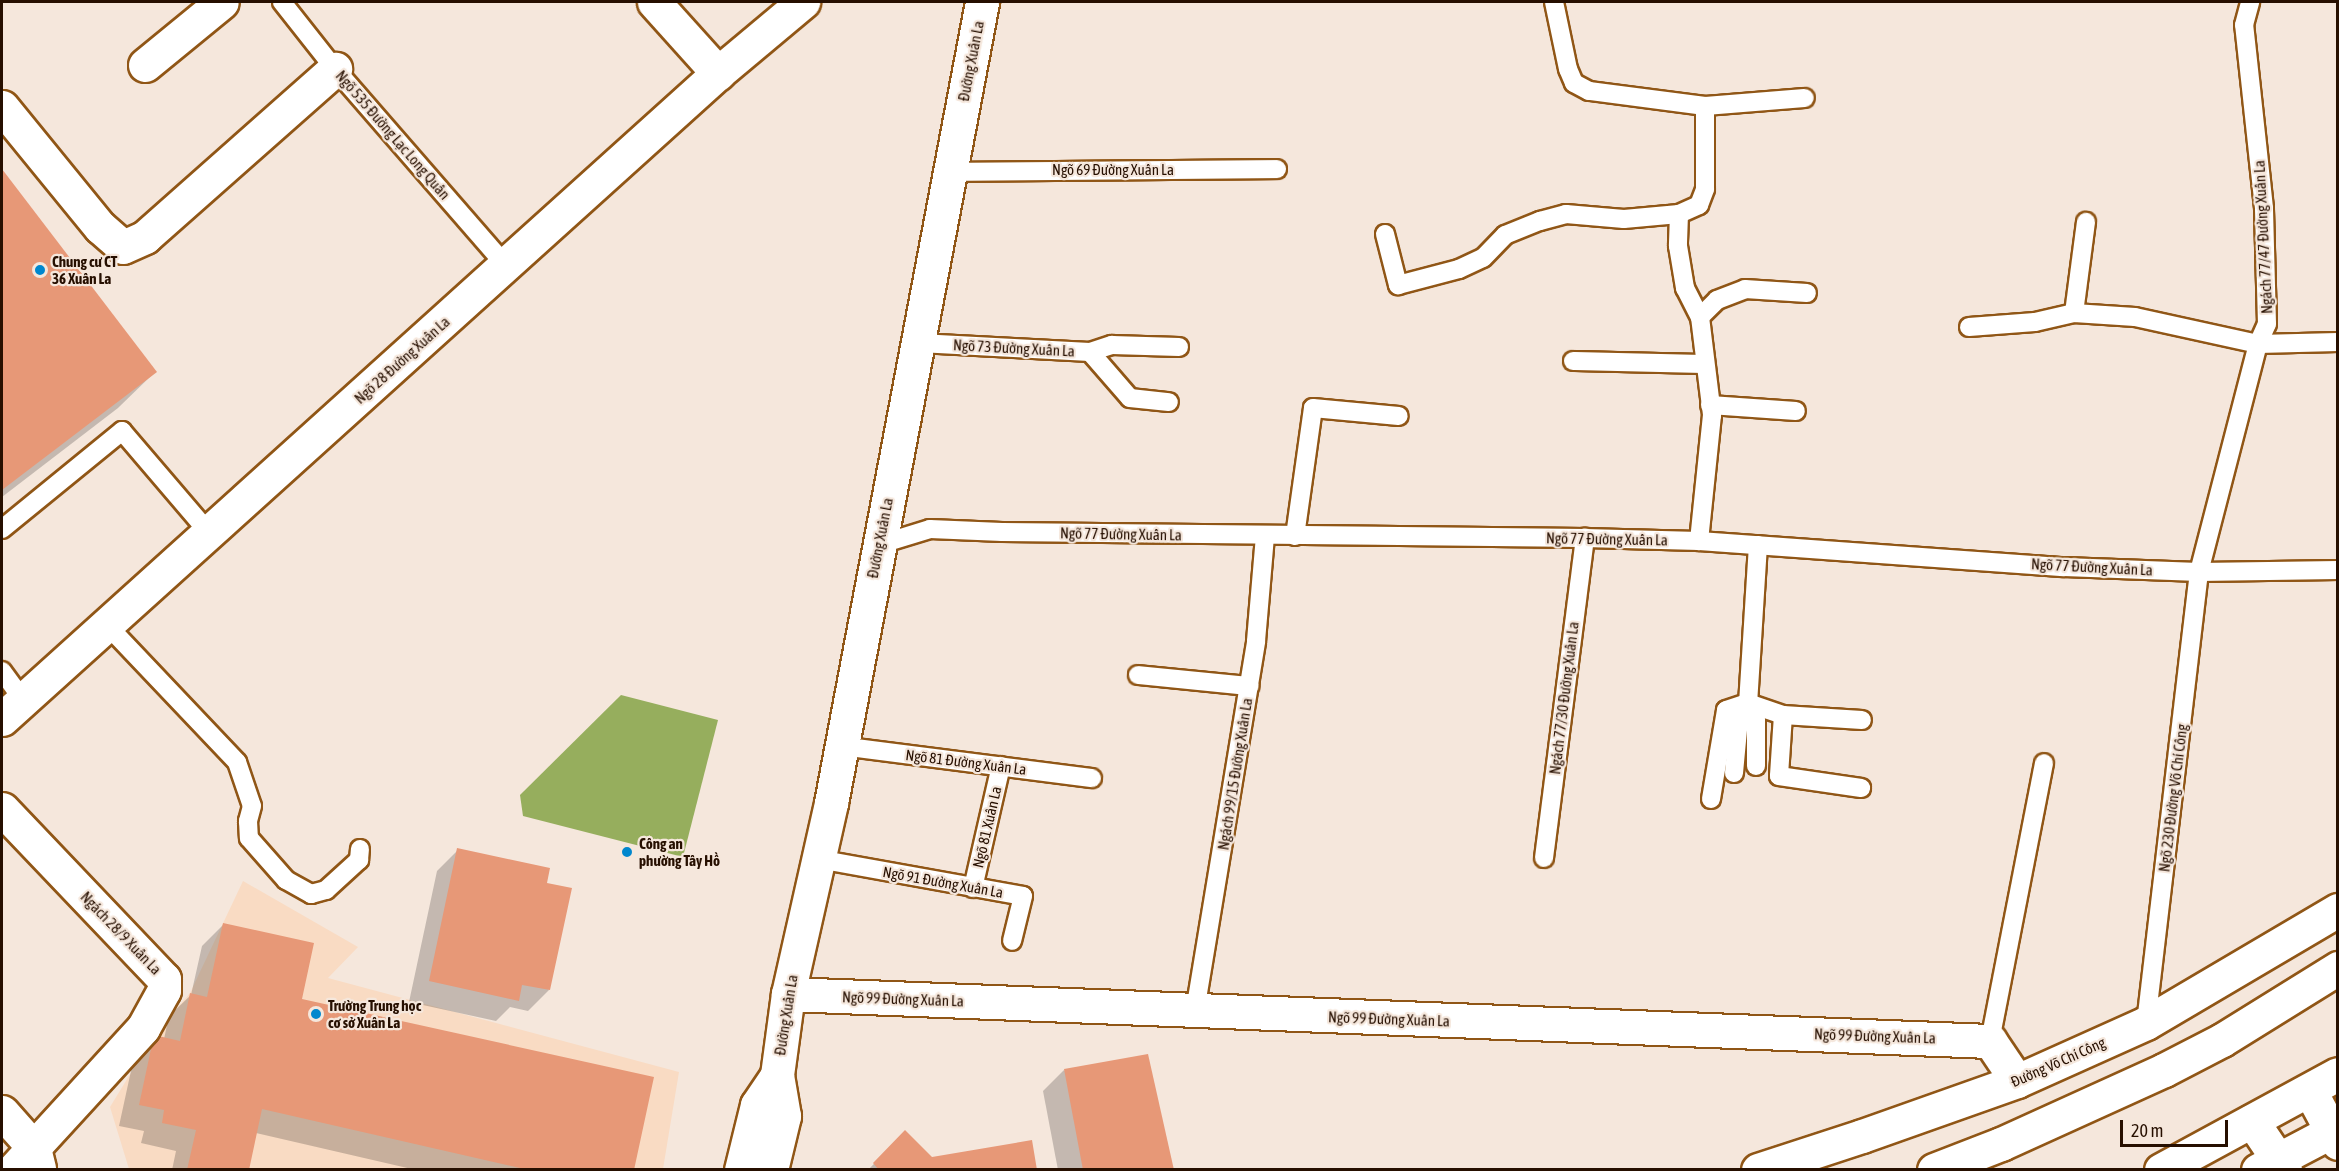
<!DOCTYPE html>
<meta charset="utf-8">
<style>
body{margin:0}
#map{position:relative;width:2339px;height:1171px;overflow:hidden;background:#f5e7dc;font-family:"Asap Condensed",sans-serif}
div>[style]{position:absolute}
.built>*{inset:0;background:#f9dbc3}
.water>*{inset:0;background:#96ae5d}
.shadow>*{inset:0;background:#0003}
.building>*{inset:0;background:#e79877}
.roads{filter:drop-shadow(2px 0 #905616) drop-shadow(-2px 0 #905616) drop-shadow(0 2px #905616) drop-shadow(0 -2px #905616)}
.service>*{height:18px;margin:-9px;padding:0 9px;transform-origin:9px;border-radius:9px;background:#fff}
.minor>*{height:33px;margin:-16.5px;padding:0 16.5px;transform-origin:16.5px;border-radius:16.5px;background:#fff}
.tertiary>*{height:33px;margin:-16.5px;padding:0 16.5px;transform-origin:16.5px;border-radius:16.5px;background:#fff}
.secondary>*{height:33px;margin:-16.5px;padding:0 16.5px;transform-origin:16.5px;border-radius:16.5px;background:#fff}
.primary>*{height:33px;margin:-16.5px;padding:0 16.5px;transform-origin:16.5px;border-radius:16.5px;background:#fff}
.trunk>*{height:33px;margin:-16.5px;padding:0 16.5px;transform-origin:16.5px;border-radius:16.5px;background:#fff}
.dots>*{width:16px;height:16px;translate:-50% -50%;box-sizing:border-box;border:3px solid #f5e7dc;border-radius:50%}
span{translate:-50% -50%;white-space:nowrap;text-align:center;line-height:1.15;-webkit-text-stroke:4.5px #f5e7dc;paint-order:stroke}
.street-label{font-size:15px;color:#260f00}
.poi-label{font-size:15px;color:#260f00;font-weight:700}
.left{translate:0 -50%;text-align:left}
.frame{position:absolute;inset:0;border:3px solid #260f00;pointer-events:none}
.scale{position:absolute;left:2120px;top:1120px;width:108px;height:27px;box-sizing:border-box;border:3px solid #260f00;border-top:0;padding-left:8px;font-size:18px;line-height:21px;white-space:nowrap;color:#260f00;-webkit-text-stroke:4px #f5e7dc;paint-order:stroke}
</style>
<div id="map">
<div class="built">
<div style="clip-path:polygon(243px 881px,358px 947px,328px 978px,679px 1072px,663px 1169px,129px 1169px,110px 1107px,154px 1035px,190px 993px)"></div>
</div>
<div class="water">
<div style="clip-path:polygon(621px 695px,718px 720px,683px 857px,523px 816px,520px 795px)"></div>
</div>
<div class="shadow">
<div style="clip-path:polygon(2px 171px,155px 372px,118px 408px,2px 497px)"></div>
<div style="clip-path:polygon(458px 850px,549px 990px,528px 1011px,510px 1007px,496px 1021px,409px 1002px,437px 871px)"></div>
<div style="clip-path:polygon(223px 925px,300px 1000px,633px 1170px,416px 1170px,256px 1133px,248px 1170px,172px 1170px,176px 1151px,141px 1143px,144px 1131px,119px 1126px,134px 1057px,155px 1036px,164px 1039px,169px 1016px,191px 995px,202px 946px)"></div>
<div style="clip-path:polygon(1064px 1070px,1172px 1170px,1058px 1170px,1043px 1091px)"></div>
<div style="clip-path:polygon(905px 1132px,932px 1158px,1035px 1170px,868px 1170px)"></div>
</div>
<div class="building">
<div style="clip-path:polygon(2px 169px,157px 372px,2px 490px)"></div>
<div style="clip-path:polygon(457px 848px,550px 868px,547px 883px,572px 888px,550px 990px,522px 985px,519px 1001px,429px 981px)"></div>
<div style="clip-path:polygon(223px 923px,314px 943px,302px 999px,654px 1077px,634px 1170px,529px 1170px,262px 1109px,249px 1170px,187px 1170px,196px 1130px,162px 1123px,164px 1110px,139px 1105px,154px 1035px,180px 1041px,190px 993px,207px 997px)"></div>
<div style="clip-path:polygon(1148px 1054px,1174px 1170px,1083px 1170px,1064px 1069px)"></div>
<div style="clip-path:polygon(905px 1130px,932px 1157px,1032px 1140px,1037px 1170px,879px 1170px,873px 1163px)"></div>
</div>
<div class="roads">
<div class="service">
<div style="left:282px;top:2px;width:85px;rotate:51.7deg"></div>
<div style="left:335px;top:69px;width:261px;rotate:49deg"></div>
<div style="left:1705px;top:106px;width:100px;rotate:-4.6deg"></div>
<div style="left:949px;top:172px;width:328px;rotate:-0.5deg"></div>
<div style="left:1679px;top:214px;width:32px;rotate:92deg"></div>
<div style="left:1678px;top:246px;width:43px;rotate:80.5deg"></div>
<div style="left:1685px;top:288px;width:33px;rotate:63deg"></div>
<div style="left:1700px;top:317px;width:99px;rotate:83deg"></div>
<div style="left:1712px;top:415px;width:127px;rotate:95.9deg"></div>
<div style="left:1385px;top:234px;width:53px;rotate:75.7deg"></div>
<div style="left:1398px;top:285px;width:63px;rotate:-14.7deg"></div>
<div style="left:1459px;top:269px;width:26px;rotate:-25deg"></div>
<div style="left:1483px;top:258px;width:32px;rotate:-46deg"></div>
<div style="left:1505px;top:235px;width:38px;rotate:-22deg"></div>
<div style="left:1540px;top:221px;width:27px;rotate:-15deg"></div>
<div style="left:1566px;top:214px;width:58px;rotate:4.9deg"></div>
<div style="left:1624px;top:219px;width:55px;rotate:-5.2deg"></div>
<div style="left:1679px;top:214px;width:22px;rotate:-24deg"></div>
<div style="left:1699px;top:205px;width:17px;rotate:-69deg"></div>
<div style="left:1705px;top:189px;width:83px;rotate:-90deg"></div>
<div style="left:1705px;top:106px;width:117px;rotate:-172.6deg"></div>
<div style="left:1589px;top:91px;width:17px;rotate:-152deg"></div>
<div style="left:1574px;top:83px;width:15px;rotate:-113deg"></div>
<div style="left:1568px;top:69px;width:68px;rotate:-101.8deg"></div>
<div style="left:2074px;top:313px;width:61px;rotate:3.8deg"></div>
<div style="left:2135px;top:317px;width:126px;rotate:12.4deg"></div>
<div style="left:2258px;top:344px;width:80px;rotate:-1.4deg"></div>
<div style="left:1700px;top:317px;width:24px;rotate:-45deg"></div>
<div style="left:1717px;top:300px;width:30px;rotate:-21deg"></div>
<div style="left:1745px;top:289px;width:62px;rotate:3.7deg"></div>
<div style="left:1969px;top:327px;width:66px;rotate:-4.3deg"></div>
<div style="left:2035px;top:322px;width:40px;rotate:-13deg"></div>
<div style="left:2074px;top:313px;width:92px;rotate:-82.5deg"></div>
<div style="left:919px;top:343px;width:171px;rotate:3deg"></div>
<div style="left:1090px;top:352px;width:23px;rotate:-18deg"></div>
<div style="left:1112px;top:345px;width:67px;rotate:1.7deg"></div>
<div style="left:1090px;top:352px;width:61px;rotate:49deg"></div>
<div style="left:1130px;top:398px;width:39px;rotate:6deg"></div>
<div style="left:1573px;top:361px;width:132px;rotate:1.3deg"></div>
<div style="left:1710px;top:405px;width:86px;rotate:4deg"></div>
<div style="left:2px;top:529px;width:155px;rotate:-39.2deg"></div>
<div style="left:122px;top:431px;width:134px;rotate:49.5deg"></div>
<div style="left:1295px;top:536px;width:129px;rotate:-82deg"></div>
<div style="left:1313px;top:408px;width:86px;rotate:5.3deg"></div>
<div style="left:878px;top:545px;width:54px;rotate:-17.1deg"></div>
<div style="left:930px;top:529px;width:72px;rotate:2.4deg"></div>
<div style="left:1002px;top:532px;width:583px;rotate:0.59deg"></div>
<div style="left:1585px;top:538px;width:114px;rotate:1.5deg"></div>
<div style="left:1699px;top:541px;width:366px;rotate:4.1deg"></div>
<div style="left:2064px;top:567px;width:135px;rotate:2.1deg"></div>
<div style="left:2199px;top:572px;width:139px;rotate:-0.8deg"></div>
<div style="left:1758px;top:545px;width:158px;rotate:93.6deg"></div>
<div style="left:1748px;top:703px;width:37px;rotate:19deg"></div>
<div style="left:1783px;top:715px;width:61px;rotate:93.8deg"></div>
<div style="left:1779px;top:776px;width:83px;rotate:8.3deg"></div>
<div style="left:107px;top:625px;width:189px;rotate:46.5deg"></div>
<div style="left:237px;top:762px;width:46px;rotate:71.2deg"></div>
<div style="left:252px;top:806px;width:16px;rotate:105deg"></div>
<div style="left:248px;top:821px;width:17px;rotate:87deg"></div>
<div style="left:249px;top:838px;width:56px;rotate:48.6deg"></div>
<div style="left:286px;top:880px;width:29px;rotate:29deg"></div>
<div style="left:311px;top:894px;width:16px;rotate:-15deg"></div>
<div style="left:326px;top:890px;width:45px;rotate:-42.3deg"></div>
<div style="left:359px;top:860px;width:11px;rotate:-85deg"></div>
<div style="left:2px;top:671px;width:36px;rotate:54deg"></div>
<div style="left:1138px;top:675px;width:112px;rotate:5.7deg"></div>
<div style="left:1748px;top:703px;width:19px;rotate:65deg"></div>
<div style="left:1756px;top:720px;width:46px;rotate:90deg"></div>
<div style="left:1783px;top:715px;width:79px;rotate:3.6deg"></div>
<div style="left:841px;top:746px;width:253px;rotate:7.3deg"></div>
<div style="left:1734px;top:773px;width:54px;rotate:-84.7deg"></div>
<div style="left:1739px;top:719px;width:18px;rotate:-61deg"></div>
<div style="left:1711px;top:799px;width:90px;rotate:-80.4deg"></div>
<div style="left:1726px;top:710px;width:23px;rotate:-18deg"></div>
<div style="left:1544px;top:858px;width:323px;rotate:-82.7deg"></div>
<div style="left:818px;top:859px;width:208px;rotate:10.2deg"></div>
<div style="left:1023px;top:896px;width:46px;rotate:103.7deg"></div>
<div style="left:973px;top:888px;width:125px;rotate:-77.1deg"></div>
<div style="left:1195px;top:1011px;width:375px;rotate:-80.6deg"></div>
<div style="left:1256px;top:641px;width:105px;rotate:-85.1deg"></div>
<div style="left:2146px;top:1023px;width:454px;rotate:-83.3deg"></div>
<div style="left:2199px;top:572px;width:236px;rotate:-75.5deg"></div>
<div style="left:2258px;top:344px;width:22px;rotate:-66deg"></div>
<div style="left:2267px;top:324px;width:116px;rotate:-91.5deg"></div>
<div style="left:2264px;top:208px;width:184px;rotate:-96.2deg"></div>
<div style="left:2244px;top:25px;width:24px;rotate:-75deg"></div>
<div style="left:1990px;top:1041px;width:283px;rotate:-79deg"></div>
</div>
<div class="minor">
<div style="left:654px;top:2px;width:96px;rotate:48deg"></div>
<div style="left:145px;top:65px;width:99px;rotate:-39.3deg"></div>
<div style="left:2px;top:107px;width:155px;rotate:50.8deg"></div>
<div style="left:100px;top:227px;width:30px;rotate:41deg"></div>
<div style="left:123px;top:247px;width:24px;rotate:-24deg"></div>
<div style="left:145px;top:237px;width:254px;rotate:-41.5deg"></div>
<div style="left:2px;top:719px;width:964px;rotate:-42.06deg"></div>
<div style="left:718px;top:73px;width:111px;rotate:-39.9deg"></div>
<div style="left:2px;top:809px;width:235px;rotate:46.4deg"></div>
<div style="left:164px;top:979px;width:11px;rotate:90deg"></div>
<div style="left:164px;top:990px;width:43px;rotate:118.9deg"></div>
<div style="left:143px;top:1028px;width:193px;rotate:132.5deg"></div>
<div style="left:788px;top:994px;width:1203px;rotate:2.24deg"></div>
<div style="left:1990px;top:1041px;width:48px;rotate:56deg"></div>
<div style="left:2px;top:1112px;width:48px;rotate:48.4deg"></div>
<div style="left:34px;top:1148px;width:21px;rotate:76deg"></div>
</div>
<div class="tertiary">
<div style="left:741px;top:1170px;width:67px;rotate:-76.2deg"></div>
<div style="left:757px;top:1105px;width:36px;rotate:-56deg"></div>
<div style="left:771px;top:1170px;width:56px;rotate:-76.5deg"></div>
<div style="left:784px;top:1116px;width:42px;rotate:-99.7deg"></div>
<div style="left:777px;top:1075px;width:82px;rotate:-82.3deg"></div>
<div style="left:788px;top:994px;width:196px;rotate:-77.3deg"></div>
<div style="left:831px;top:803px;width:815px;rotate:-79.32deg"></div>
</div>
<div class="secondary">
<div style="left:2310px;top:1091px;width:59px;rotate:61.7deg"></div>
<div style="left:2252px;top:1121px;width:59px;rotate:56deg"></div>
</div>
<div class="primary">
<div style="left:1758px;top:1170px;width:109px;rotate:-18.1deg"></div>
<div style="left:1862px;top:1136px;width:164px;rotate:-19.5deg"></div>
<div style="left:2017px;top:1081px;width:141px;rotate:-24.2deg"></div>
<div style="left:2146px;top:1023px;width:223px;rotate:-30.5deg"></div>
<div style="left:2258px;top:1170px;width:90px;rotate:-27.7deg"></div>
</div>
<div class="trunk">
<div style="left:1934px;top:1170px;width:72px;rotate:-21.2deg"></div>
<div style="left:2001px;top:1144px;width:179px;rotate:-24.4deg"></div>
<div style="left:2164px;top:1070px;width:65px;rotate:-27.3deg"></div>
<div style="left:2222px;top:1040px;width:137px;rotate:-31.8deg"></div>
<div style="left:2161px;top:1170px;width:201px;rotate:-28.5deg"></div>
</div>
</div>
<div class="dots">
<div style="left:40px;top:270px;background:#0087ce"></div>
<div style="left:627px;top:852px;background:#0087ce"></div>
<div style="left:316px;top:1014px;background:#0087ce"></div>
</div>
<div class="street-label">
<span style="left:971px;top:61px;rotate:-79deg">Đường Xuân La</span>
<span style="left:393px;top:135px;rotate:49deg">Ngõ 535 Đường Lạc Long Quân</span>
<span style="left:1113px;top:170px">Ngõ 69 Đường Xuân La</span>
<span style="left:2263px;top:237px;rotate:-93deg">Ngách 77/47 Đường Xuân La</span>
<span style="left:1014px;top:348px;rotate:3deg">Ngõ 73 Đường Xuân La</span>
<span style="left:402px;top:360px;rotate:-42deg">Ngõ 28 Đường Xuân La</span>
<span style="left:1121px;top:534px;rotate:1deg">Ngõ 77 Đường Xuân La</span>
<span style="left:880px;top:538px;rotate:-79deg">Đường Xuân La</span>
<span style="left:1607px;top:539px;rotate:1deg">Ngõ 77 Đường Xuân La</span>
<span style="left:2092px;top:567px;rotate:3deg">Ngõ 77 Đường Xuân La</span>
<span style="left:1564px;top:698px;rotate:-83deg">Ngách 77/30 Đường Xuân La</span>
<span style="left:966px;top:762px;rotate:7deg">Ngõ 81 Đường Xuân La</span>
<span style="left:1235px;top:774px;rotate:-81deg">Ngách 99/15 Đường Xuân La</span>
<span style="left:2173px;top:798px;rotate:-83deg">Ngõ 230 Đường Võ Chí Công</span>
<span style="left:987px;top:827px;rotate:-77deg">Ngõ 81 Xuân La</span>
<span style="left:943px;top:882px;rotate:10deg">Ngõ 91 Đường Xuân La</span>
<span style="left:121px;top:933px;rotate:46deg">Ngách 28/9 Xuân La</span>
<span style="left:903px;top:999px;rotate:2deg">Ngõ 99 Đường Xuân La</span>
<span style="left:786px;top:1015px;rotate:-81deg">Đường Xuân La</span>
<span style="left:1389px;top:1019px;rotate:2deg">Ngõ 99 Đường Xuân La</span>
<span style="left:1875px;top:1036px;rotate:2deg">Ngõ 99 Đường Xuân La</span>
<span style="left:2058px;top:1062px;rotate:-24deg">Đường Võ Chí Công</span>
</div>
<div class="poi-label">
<span class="left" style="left:52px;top:270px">Chung cư CT<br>36 Xuân La</span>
<span class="left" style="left:639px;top:852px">Công an<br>phường Tây Hồ</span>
<span class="left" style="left:328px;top:1014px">Trường Trung học<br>cơ sở Xuân La</span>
</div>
<div class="frame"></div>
<div class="scale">20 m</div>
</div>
